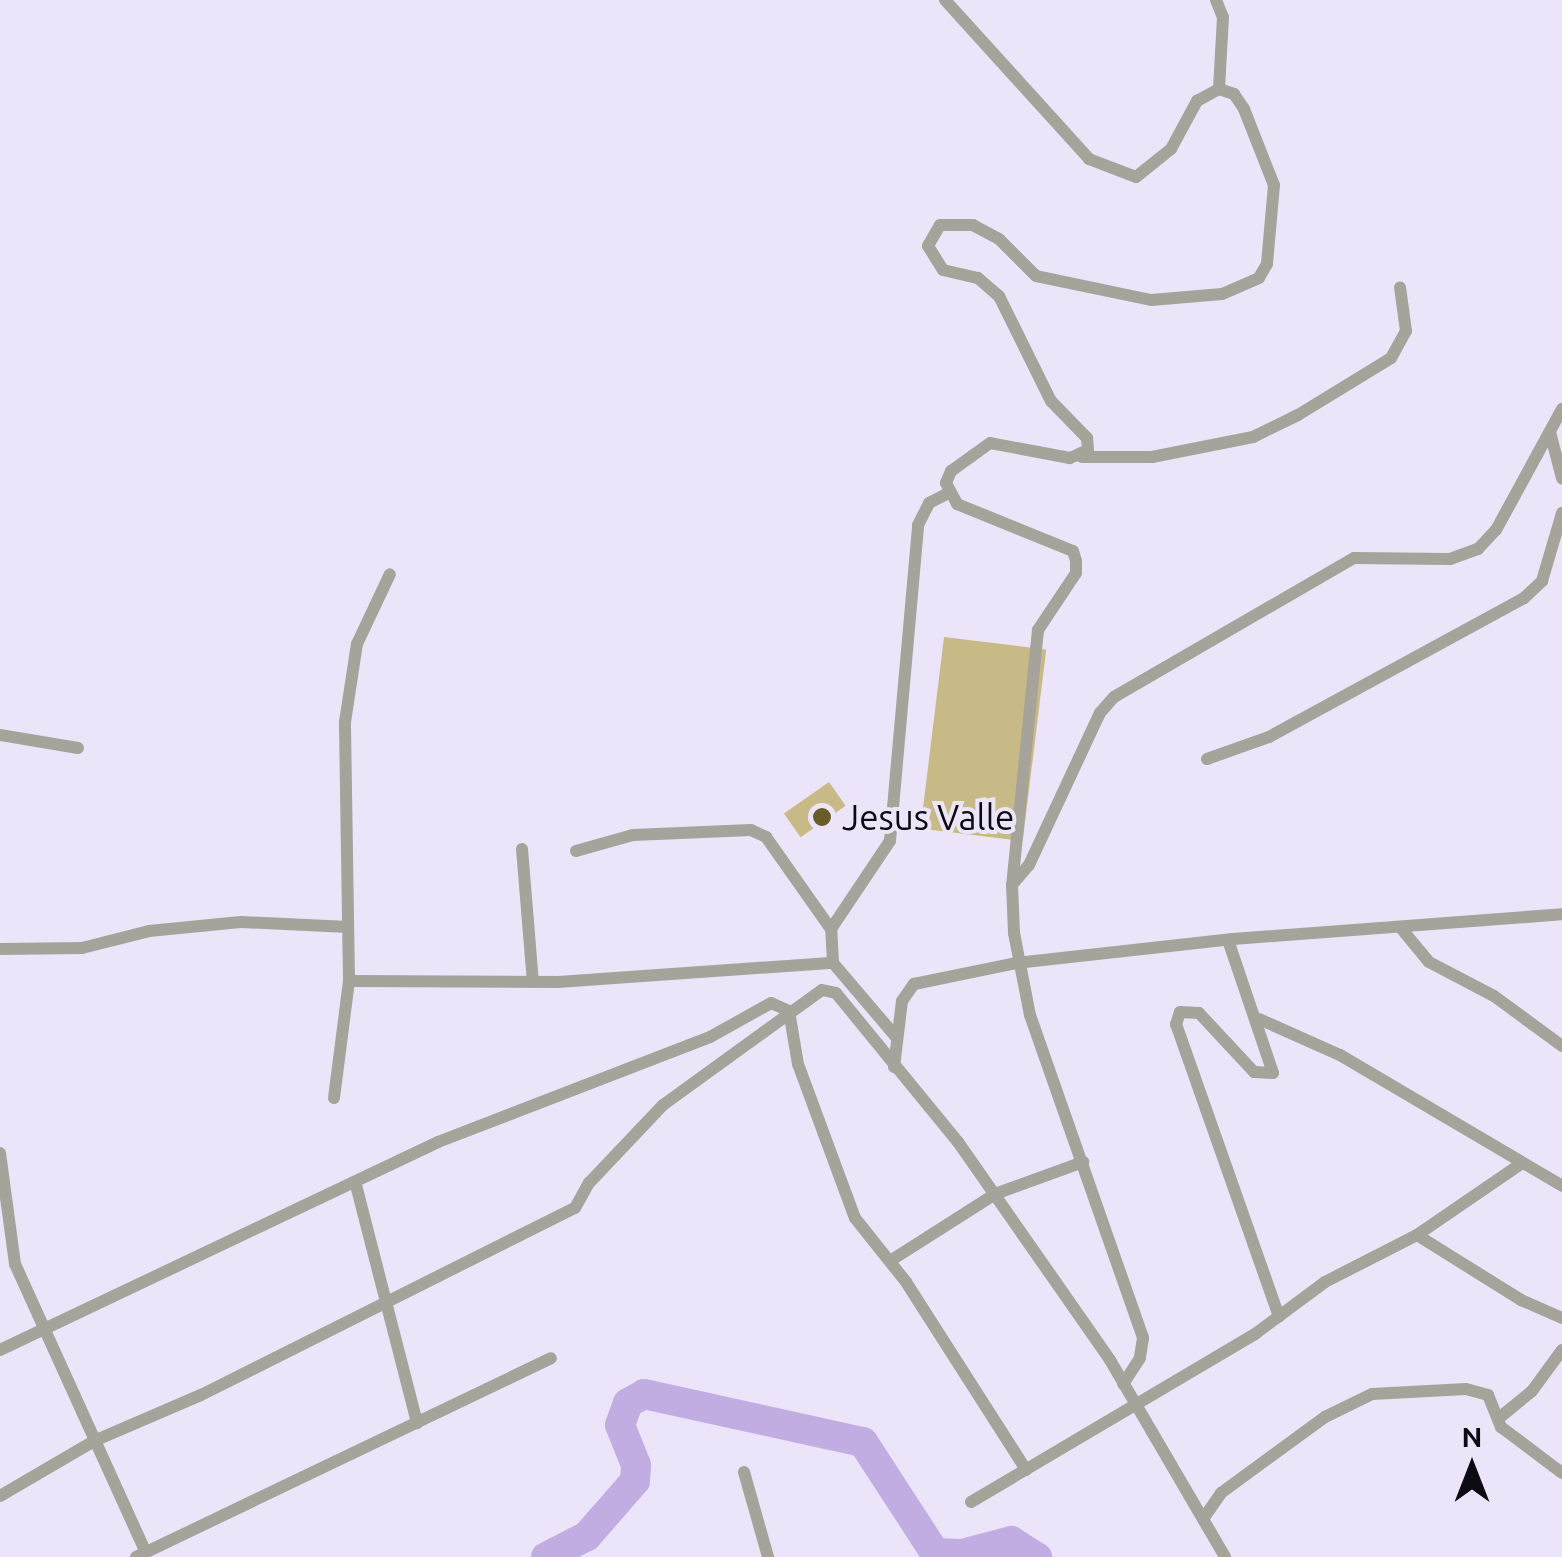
<!DOCTYPE html>
<style>
body{margin:0}
#map{position:relative;width:1562px;height:1557px;overflow:hidden;background:#ece5fa;font-family:Ubuntu,sans-serif}
div>[style]{position:absolute}
.green>*{inset:0;background:#c7ba86;transform-origin:0 0}
.river>*{height:30px;margin:-15px;padding:0 15px;transform-origin:15px;border-radius:15px;background:#c2ade2}
.minor>*{height:12px;margin:-6px;padding:0 6px;transform-origin:6px;border-radius:6px;background:#a5a39a}
.dots>*{width:28px;height:28px;translate:-50% -50%;box-sizing:border-box;border:5px solid #ece5fa;border-radius:50%}
span{translate:-50% -50%;white-space:nowrap;text-align:center;line-height:1.15;-webkit-text-stroke:8px #ece5fa;paint-order:stroke}
.poi-label{font-size:35px;color:#0d0a11}
.left{translate:0 -50%;text-align:left}
.north{position:absolute;left:1422px;top:1417px;width:100px;height:100px;-webkit-text-stroke:8px #ece5fa;paint-order:stroke;rotate:0deg;font-size:28px;font-weight:700;line-height:40px;text-align:center;color:#0d0a11}
.north::after{content:'';display:block;margin:auto;width:35px;height:45px;background:#0d0a11;clip-path:polygon(50% 0,100% 100%,50% 72%,0 100%)}
</style>
<div id="map">
<div class="green">
<div style="left:944px;top:637px;width:103px;height:193px;rotate:7deg"></div>
<div style="left:829px;top:782px;width:29px;height:55px;rotate:55deg"></div>
</div>
<div class="river">
<div style="left:546px;top:1557px;width:46px;rotate:-27.1deg"></div>
<div style="left:587px;top:1536px;width:73px;rotate:-48.9deg"></div>
<div style="left:635px;top:1481px;width:16px;rotate:-86deg"></div>
<div style="left:636px;top:1465px;width:43px;rotate:-111.8deg"></div>
<div style="left:620px;top:1425px;width:23px;rotate:-70deg"></div>
<div style="left:628px;top:1403px;width:18px;rotate:-29deg"></div>
<div style="left:644px;top:1394px;width:224px;rotate:12.4deg"></div>
<div style="left:863px;top:1442px;width:132px;rotate:57deg"></div>
<div style="left:935px;top:1553px;width:27px;rotate:2deg"></div>
<div style="left:962px;top:1554px;width:51px;rotate:-14.9deg"></div>
<div style="left:1011px;top:1541px;width:31px;rotate:32deg"></div>
</div>
<div class="minor">
<div style="left:945px;top:0;width:215px;rotate:47.8deg"></div>
<div style="left:1089px;top:159px;width:50px;rotate:21deg"></div>
<div style="left:1136px;top:177px;width:45px;rotate:-38.7deg"></div>
<div style="left:1171px;top:149px;width:55px;rotate:-61.6deg"></div>
<div style="left:1197px;top:101px;width:25px;rotate:-29deg"></div>
<div style="left:1219px;top:89px;width:16px;rotate:18deg"></div>
<div style="left:1234px;top:94px;width:18px;rotate:56deg"></div>
<div style="left:1244px;top:109px;width:82px;rotate:68.5deg"></div>
<div style="left:1274px;top:185px;width:79px;rotate:95.1deg"></div>
<div style="left:1267px;top:264px;width:16px;rotate:120deg"></div>
<div style="left:1259px;top:278px;width:40px;rotate:156.6deg"></div>
<div style="left:1222px;top:294px;width:71px;rotate:175.2deg"></div>
<div style="left:1151px;top:300px;width:117px;rotate:-168.2deg"></div>
<div style="left:1036px;top:276px;width:52px;rotate:-135deg"></div>
<div style="left:999px;top:239px;width:30px;rotate:-152deg"></div>
<div style="left:973px;top:225px;width:33px;rotate:180deg"></div>
<div style="left:940px;top:225px;width:24px;rotate:120deg"></div>
<div style="left:928px;top:246px;width:28px;rotate:58deg"></div>
<div style="left:943px;top:270px;width:36px;rotate:13deg"></div>
<div style="left:978px;top:278px;width:28px;rotate:41deg"></div>
<div style="left:999px;top:296px;width:117px;rotate:63.7deg"></div>
<div style="left:1051px;top:401px;width:52px;rotate:45.8deg"></div>
<div style="left:1087px;top:438px;width:12px;rotate:85deg"></div>
<div style="left:1088px;top:450px;width:20px;rotate:156deg"></div>
<div style="left:1070px;top:458px;width:81px;rotate:-169.4deg"></div>
<div style="left:990px;top:443px;width:48px;rotate:144.3deg"></div>
<div style="left:951px;top:471px;width:13px;rotate:113deg"></div>
<div style="left:946px;top:483px;width:24px;rotate:62deg"></div>
<div style="left:957px;top:504px;width:125px;rotate:22.1deg"></div>
<div style="left:1073px;top:551px;width:10px;rotate:73deg"></div>
<div style="left:1076px;top:561px;width:12px;rotate:90deg"></div>
<div style="left:1076px;top:573px;width:69px;rotate:123.7deg"></div>
<div style="left:1038px;top:630px;width:256px;rotate:95.8deg"></div>
<div style="left:1012px;top:885px;width:48px;rotate:87.6deg"></div>
<div style="left:1014px;top:933px;width:84px;rotate:79deg"></div>
<div style="left:1030px;top:1015px;width:342px;rotate:70.7deg"></div>
<div style="left:1143px;top:1338px;width:20px;rotate:99deg"></div>
<div style="left:1140px;top:1358px;width:31px;rotate:123deg"></div>
<div style="left:1216px;top:0;width:18px;rotate:68deg"></div>
<div style="left:1223px;top:17px;width:72px;rotate:93.2deg"></div>
<div style="left:1550px;top:432px;width:48px;rotate:75.4deg"></div>
<div style="left:1082px;top:457px;width:70px"></div>
<div style="left:1152px;top:457px;width:103px;rotate:-11.2deg"></div>
<div style="left:1253px;top:437px;width:50px;rotate:-26.1deg"></div>
<div style="left:1298px;top:415px;width:109px;rotate:-31.5deg"></div>
<div style="left:1391px;top:358px;width:31px;rotate:-61deg"></div>
<div style="left:1406px;top:331px;width:44px;rotate:-97.8deg"></div>
<div style="left:0;top:735px;width:79px;rotate:9.5deg"></div>
<div style="left:1207px;top:759px;width:66px;rotate:-19.5deg"></div>
<div style="left:1269px;top:737px;width:290px;rotate:-28.6deg"></div>
<div style="left:1524px;top:598px;width:25px;rotate:-43deg"></div>
<div style="left:1542px;top:581px;width:71px;rotate:-73.6deg"></div>
<div style="left:522px;top:849px;width:133px;rotate:85.3deg"></div>
<div style="left:576px;top:851px;width:59px;rotate:-15.7deg"></div>
<div style="left:633px;top:835px;width:118px;rotate:-2.4deg"></div>
<div style="left:751px;top:830px;width:17px;rotate:25deg"></div>
<div style="left:766px;top:837px;width:113px;rotate:54.8deg"></div>
<div style="left:1012px;top:885px;width:26px;rotate:-50deg"></div>
<div style="left:1029px;top:865px;width:168px;rotate:-65deg"></div>
<div style="left:1100px;top:713px;width:21px;rotate:-49deg"></div>
<div style="left:1114px;top:697px;width:277px;rotate:-30.1deg"></div>
<div style="left:1354px;top:558px;width:96px;rotate:0.6deg"></div>
<div style="left:1450px;top:559px;width:30px;rotate:-20deg"></div>
<div style="left:1478px;top:549px;width:26px;rotate:-47deg"></div>
<div style="left:1496px;top:530px;width:138px;rotate:-61.4deg"></div>
<div style="left:1400px;top:927px;width:45px;rotate:50.4deg"></div>
<div style="left:1429px;top:962px;width:73px;rotate:27.6deg"></div>
<div style="left:1494px;top:996px;width:84px;rotate:36.3deg"></div>
<div style="left:1228px;top:940px;width:140px;rotate:71.3deg"></div>
<div style="left:1273px;top:1073px;width:19px;rotate:-177deg"></div>
<div style="left:1254px;top:1072px;width:81px;rotate:-133deg"></div>
<div style="left:1199px;top:1013px;width:19px;rotate:-177deg"></div>
<div style="left:1180px;top:1012px;width:13px;rotate:108deg"></div>
<div style="left:1176px;top:1024px;width:310px;rotate:70.6deg"></div>
<div style="left:0;top:949px;width:82px;rotate:-0.7deg"></div>
<div style="left:82px;top:948px;width:69px;rotate:-14.2deg"></div>
<div style="left:149px;top:931px;width:92px;rotate:-5.6deg"></div>
<div style="left:241px;top:922px;width:107px;rotate:2.7deg"></div>
<div style="left:349px;top:981px;width:209px;rotate:0.3deg"></div>
<div style="left:558px;top:982px;width:276px;rotate:-4deg"></div>
<div style="left:1259px;top:1019px;width:89px;rotate:24deg"></div>
<div style="left:1340px;top:1055px;width:258px;rotate:30.5deg"></div>
<div style="left:897px;top:1038px;width:99px;rotate:-130.5deg"></div>
<div style="left:833px;top:963px;width:34px;rotate:-93deg"></div>
<div style="left:831px;top:929px;width:106px;rotate:-56.2deg"></div>
<div style="left:890px;top:841px;width:317px;rotate:-84.9deg"></div>
<div style="left:918px;top:525px;width:25px;rotate:-63deg"></div>
<div style="left:929px;top:503px;width:20px;rotate:-27deg"></div>
<div style="left:894px;top:1067px;width:66px;rotate:-83.1deg"></div>
<div style="left:902px;top:1001px;width:21px;rotate:-55deg"></div>
<div style="left:914px;top:984px;width:104px;rotate:-11.6deg"></div>
<div style="left:1016px;top:963px;width:218px;rotate:-6.3deg"></div>
<div style="left:1233px;top:939px;width:330px;rotate:-4.3deg"></div>
<div style="left:334px;top:1098px;width:118px;rotate:-82.7deg"></div>
<div style="left:349px;top:981px;width:259px;rotate:-90.9deg"></div>
<div style="left:345px;top:722px;width:79px;rotate:-81.3deg"></div>
<div style="left:357px;top:644px;width:77px;rotate:-64.8deg"></div>
<div style="left:0;top:1153px;width:112px;rotate:82.3deg"></div>
<div style="left:15px;top:1264px;width:315px;rotate:65.6deg"></div>
<div style="left:356px;top:1185px;width:246px;rotate:75.6deg"></div>
<div style="left:1417px;top:1235px;width:123px;rotate:32deg"></div>
<div style="left:1521px;top:1300px;width:45px;rotate:23.7deg"></div>
<div style="left:890px;top:1261px;width:125px;rotate:-32.5deg"></div>
<div style="left:995px;top:1194px;width:94px;rotate:-20deg"></div>
<div style="left:0;top:1350px;width:485px;rotate:-25.4deg"></div>
<div style="left:438px;top:1142px;width:292px;rotate:-21.1deg"></div>
<div style="left:710px;top:1037px;width:70px;rotate:-29.1deg"></div>
<div style="left:771px;top:1003px;width:20px;rotate:24deg"></div>
<div style="left:789px;top:1011px;width:54px;rotate:80.4deg"></div>
<div style="left:798px;top:1064px;width:164px;rotate:69.7deg"></div>
<div style="left:855px;top:1218px;width:82px;rotate:51.4deg"></div>
<div style="left:906px;top:1282px;width:223px;rotate:57.4deg"></div>
<div style="left:1499px;top:1418px;width:43px;rotate:-39.3deg"></div>
<div style="left:1532px;top:1391px;width:51px;rotate:-53.8deg"></div>
<div style="left:744px;top:1472px;width:88px;rotate:74.2deg"></div>
<div style="left:0;top:1496px;width:109px;rotate:-30.3deg"></div>
<div style="left:94px;top:1441px;width:116px;rotate:-23.3deg"></div>
<div style="left:201px;top:1395px;width:418px;rotate:-26.6deg"></div>
<div style="left:575px;top:1208px;width:29px;rotate:-61deg"></div>
<div style="left:589px;top:1183px;width:108px;rotate:-46.5deg"></div>
<div style="left:663px;top:1105px;width:196px;rotate:-35.9deg"></div>
<div style="left:822px;top:990px;width:14px;rotate:12deg"></div>
<div style="left:836px;top:993px;width:193px;rotate:50.7deg"></div>
<div style="left:958px;top:1142px;width:266px;rotate:55.1deg"></div>
<div style="left:1110px;top:1360px;width:228px;rotate:59.7deg"></div>
<div style="left:971px;top:1502px;width:330px;rotate:-30.6deg"></div>
<div style="left:1255px;top:1334px;width:87px;rotate:-36.6deg"></div>
<div style="left:1325px;top:1282px;width:103px;rotate:-27.1deg"></div>
<div style="left:1417px;top:1235px;width:127px;rotate:-34.4deg"></div>
<div style="left:1203px;top:1519px;width:32px;rotate:-55deg"></div>
<div style="left:1221px;top:1493px;width:129px;rotate:-36.2deg"></div>
<div style="left:1325px;top:1417px;width:52px;rotate:-26.1deg"></div>
<div style="left:1372px;top:1394px;width:94px;rotate:-3deg"></div>
<div style="left:1466px;top:1389px;width:23px;rotate:15deg"></div>
<div style="left:1488px;top:1395px;width:35px;rotate:68deg"></div>
<div style="left:1501px;top:1427px;width:76px;rotate:37deg"></div>
<div style="left:136px;top:1557px;width:460px;rotate:-25.6deg"></div>
</div>
<div class="dots">
<div style="left:822px;top:817px;background:#685c29"></div>
</div>
<div class="poi-label">
<span class="left" style="left:842px;top:817px">Jesus Valle</span>
</div>
<div class="north">N</div>
</div>
